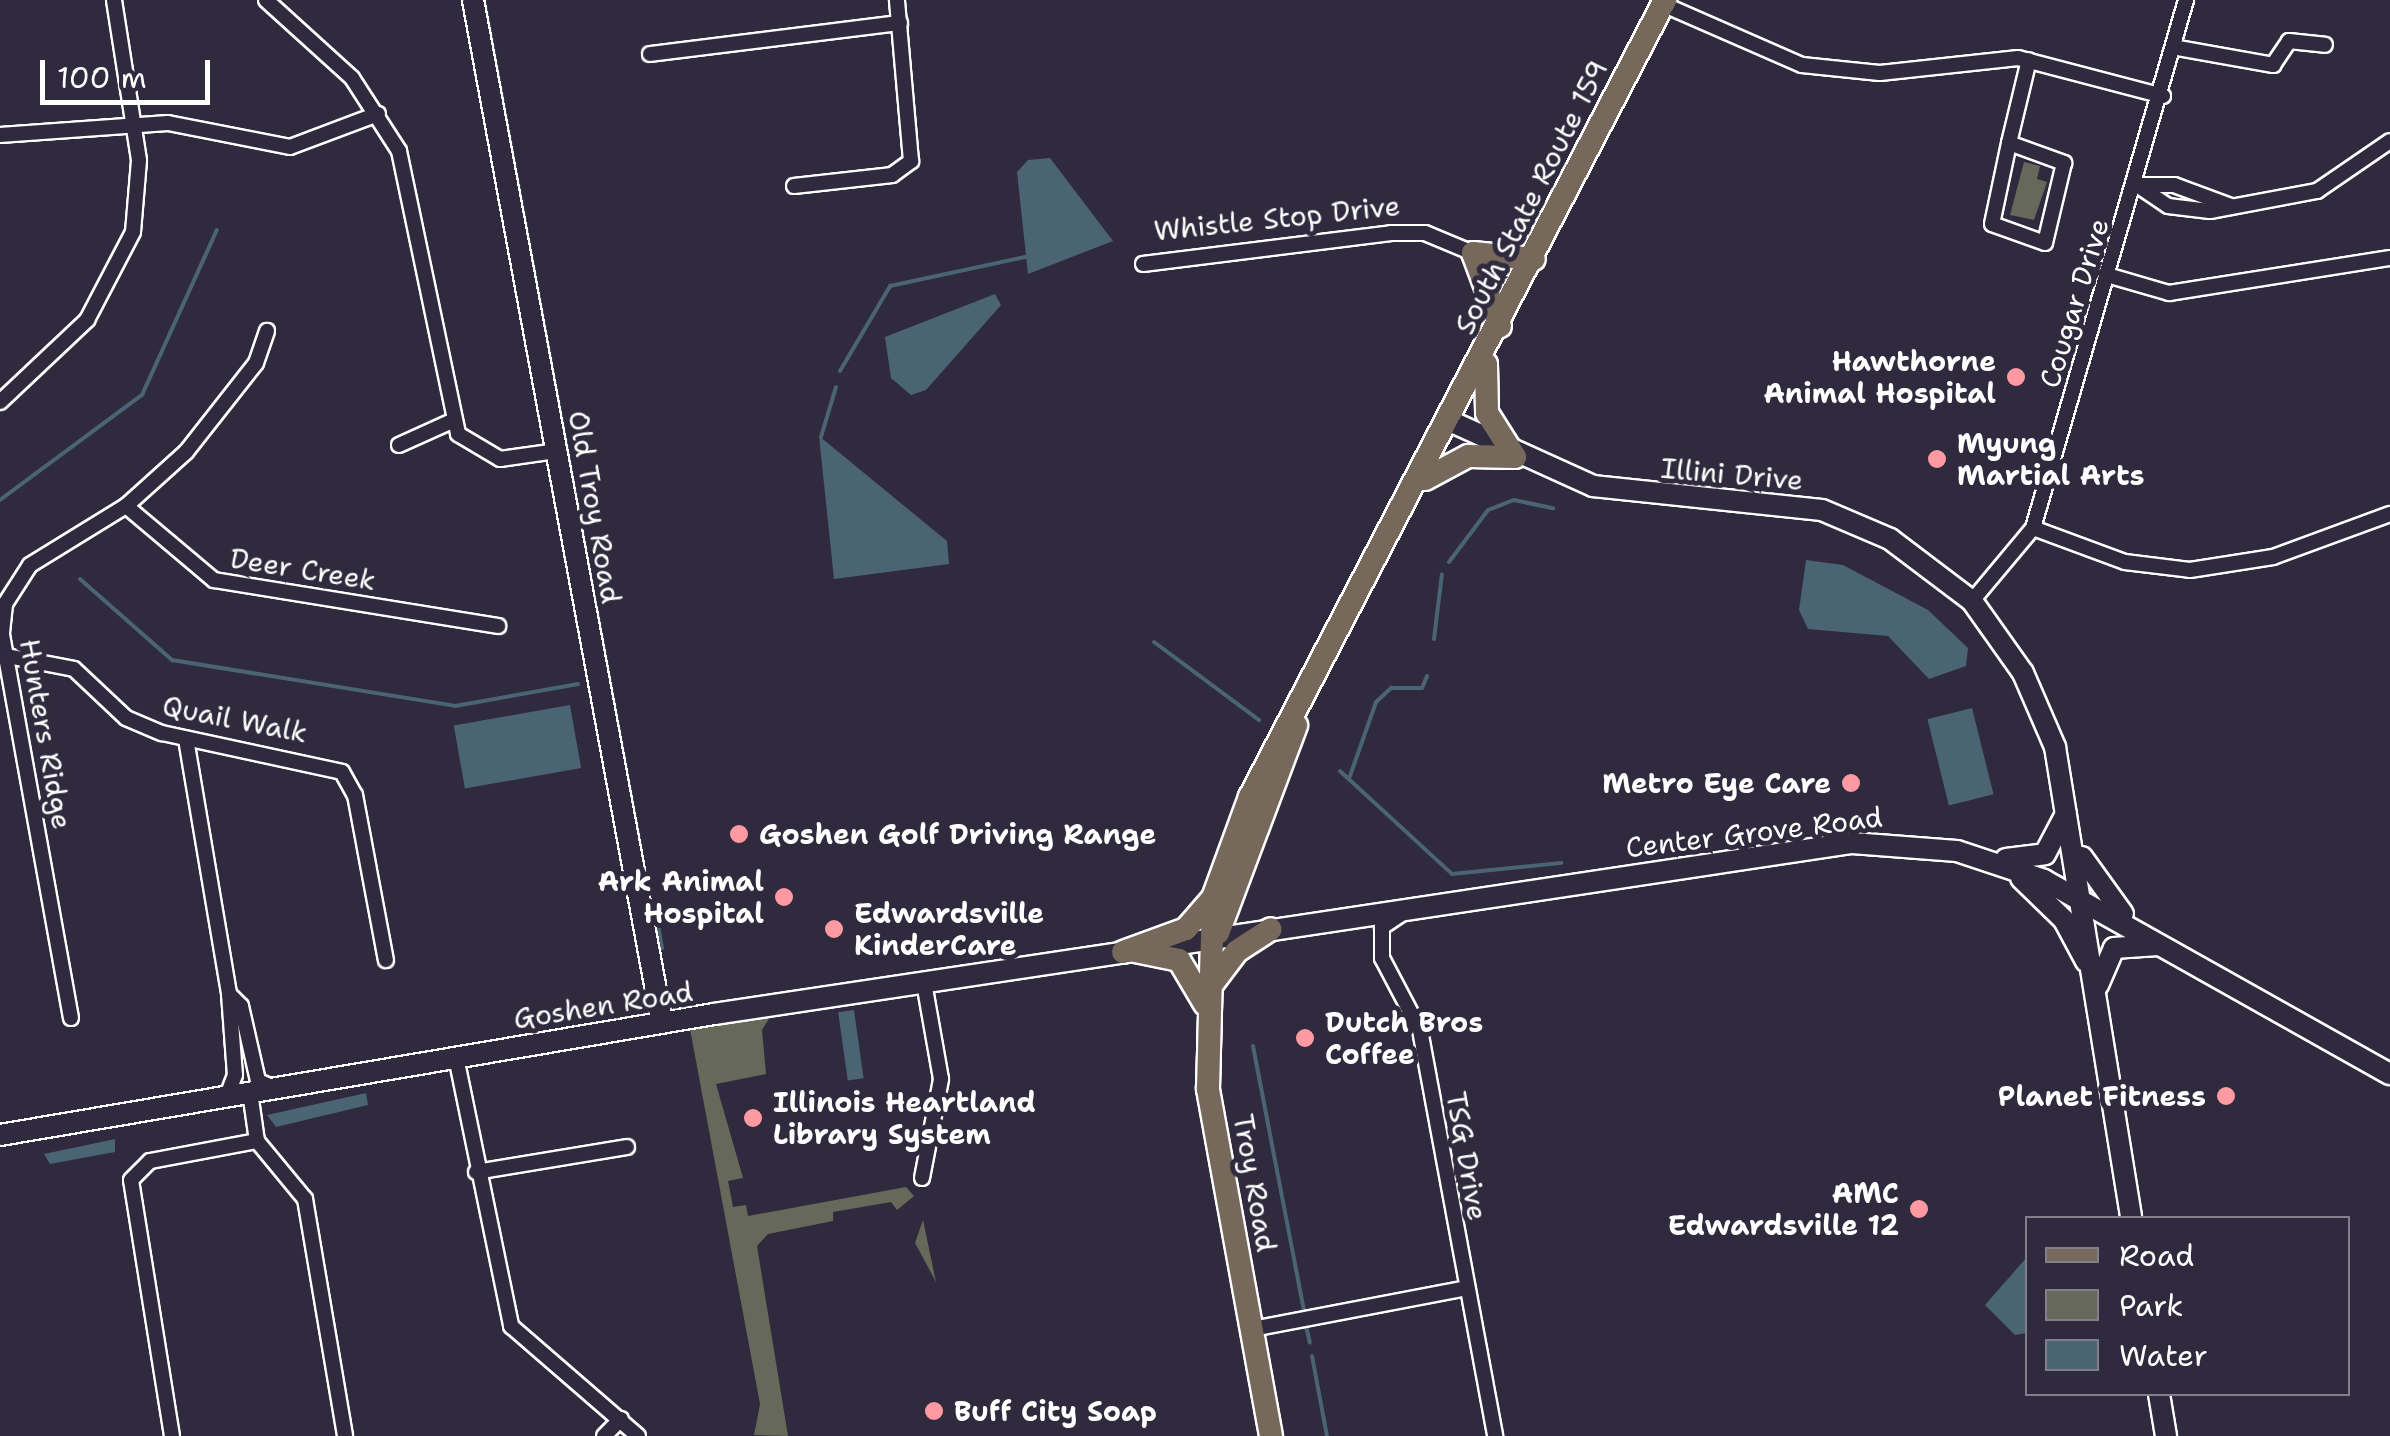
<!DOCTYPE html>
<style>
body{margin:0}
#map{position:relative;width:2390px;height:1436px;overflow:hidden;background:#2f2a3d;font-family:"Shantell Sans",sans-serif}
div>[style]{position:absolute}
.green>*{inset:0;background:#66685a}
.water>*{inset:0;background:#4b6474;transform-origin:0 0}
.stream>*{height:4px;margin:-2px;padding:0 2px;transform-origin:2px;border-radius:2px;background:#4b6474}
.roads{filter:drop-shadow(2px 0 #fff) drop-shadow(-2px 0 #fff) drop-shadow(0 2px #fff) drop-shadow(0 -2px #fff)}
.street>*{height:14px;margin:-7px;padding:0 7px;transform-origin:7px;border-radius:7px;background:#2f2a3d}
.secondary>*{height:20px;margin:-10px;padding:0 10px;transform-origin:10px;border-radius:10px;background:#2f2a3d}
.primary>*{height:22px;margin:-11px;padding:0 11px;transform-origin:11px;border-radius:11px;background:#76695c}
.dots>*{width:28px;height:28px;translate:-50% -50%;box-sizing:border-box;border:5px solid #2f2a3d;border-radius:50%}
span{translate:-50% -50%;white-space:nowrap;text-align:center;line-height:1.15;-webkit-text-stroke:10px #2f2a3d;paint-order:stroke}
.street-label{font-size:28px;color:#fff}
.poi-label{font-size:28px;color:#fff;font-weight:700}
.right{translate:-100% -50%;text-align:right}
.left{translate:0 -50%;text-align:left}
.legend{position:absolute;left:2025px;top:1216px;width:325px;height:180px;box-sizing:border-box;background:#2f2a3d;border:2px solid #827f8b;margin:0;padding:12px 18px;list-style:none;font-size:30px;color:#fff}
.legend li{display:flex;align-items:center;gap:20px;height:50px}
.legend b{width:50px;border:2px solid #827f8b}
.scale{position:absolute;left:40px;top:60px;width:170px;height:45px;box-sizing:border-box;border:5px solid #fff;border-top:0;padding-left:12px;font-size:30px;line-height:35px;white-space:nowrap;color:#fff;-webkit-text-stroke:8px #2f2a3d;paint-order:stroke}
</style>
<div id="map">
<div class="green">
<div style="clip-path:polygon(2024px 162px,2040px 166px,2037px 179px,2047px 182px,2034px 220px,2010px 215px)"></div>
<div style="clip-path:polygon(770px 1017px,762px 1030px,766px 1074px,716px 1084px,743px 1178px,728px 1181px,733px 1207px,746px 1205px,748px 1216px,906px 1187px,914px 1196px,897px 1210px,891px 1202px,833px 1212px,833px 1221px,768px 1234px,757px 1246px,788px 1436px,754px 1435px,760px 1404px,690px 1029px)"></div>
<div style="clip-path:polygon(923px 1220px,936px 1282px,915px 1243px)"></div>
</div>
<div class="water">
<div style="clip-path:polygon(1050px 158px,1113px 241px,1028px 274px,1017px 172px,1028px 160px)"></div>
<div style="clip-path:polygon(995px 294px,1001px 305px,926px 390px,911px 395px,891px 378px,885px 337px)"></div>
<div style="clip-path:polygon(819px 436px,947px 541px,949px 564px,834px 579px)"></div>
<div style="clip-path:polygon(1806px 560px,1843px 565px,1928px 610px,1968px 648px,1966px 666px,1929px 679px,1888px 636px,1808px 629px,1799px 610px)"></div>
<div style="left:570px;top:705px;width:64px;height:118px;rotate:80deg"></div>
<div style="left:1972px;top:708px;width:89px;height:46px;rotate:76deg"></div>
<div style="left:854px;top:1010px;width:69px;height:16px;rotate:82deg"></div>
<div style="clip-path:polygon(366px 1093px,368px 1105px,276px 1127px,267px 1115px)"></div>
<div style="clip-path:polygon(115px 1139px,115px 1152px,50px 1164px,44px 1154px)"></div>
<div style="clip-path:polygon(2027px 1257px,2027px 1333px,2015px 1335px,1985px 1305px)"></div>
</div>
<div class="stream">
<div style="left:484px;top:0;width:864px;rotate:79.54deg"></div>
<div style="left:840px;top:371px;width:99px;rotate:-59.5deg"></div>
<div style="left:890px;top:286px;width:138px;rotate:-12.1deg"></div>
<div style="left:821px;top:437px;width:52px;rotate:-73.3deg"></div>
<div style="left:0;top:500px;width:177px;rotate:-36.5deg"></div>
<div style="left:142px;top:395px;width:181px;rotate:-65.6deg"></div>
<div style="left:1449px;top:562px;width:65px;rotate:-53.1deg"></div>
<div style="left:1488px;top:510px;width:28px;rotate:-21deg"></div>
<div style="left:1514px;top:500px;width:40px;rotate:12deg"></div>
<div style="left:80px;top:579px;width:123px;rotate:41.4deg"></div>
<div style="left:172px;top:660px;width:287px;rotate:9.2deg"></div>
<div style="left:455px;top:706px;width:125px;rotate:-10.1deg"></div>
<div style="left:1434px;top:639px;width:65px;rotate:-83deg"></div>
<div style="left:1154px;top:642px;width:131px;rotate:36.6deg"></div>
<div style="left:1340px;top:771px;width:152px;rotate:42.6deg"></div>
<div style="left:1452px;top:874px;width:110px;rotate:-5.8deg"></div>
<div style="left:1350px;top:776px;width:78px;rotate:-70.6deg"></div>
<div style="left:1376px;top:702px;width:21px;rotate:-43deg"></div>
<div style="left:1391px;top:688px;width:31px"></div>
<div style="left:1422px;top:688px;width:13px;rotate:-67deg"></div>
<div style="left:655px;top:908px;width:41px;rotate:80.1deg"></div>
<div style="left:1253px;top:1046px;width:271px;rotate:79.1deg"></div>
<div style="left:1306px;top:1326px;width:17px;rotate:77deg"></div>
<div style="left:1312px;top:1356px;width:81px;rotate:79.4deg"></div>
</div>
<div class="roads">
<div class="street">
<div style="left:266px;top:0;width:116px;rotate:42.2deg"></div>
<div style="left:352px;top:78px;width:87px;rotate:57.2deg"></div>
<div style="left:399px;top:151px;width:289px;rotate:78.2deg"></div>
<div style="left:458px;top:434px;width:49px;rotate:30.8deg"></div>
<div style="left:500px;top:459px;width:58px;rotate:-8deg"></div>
<div style="left:1660px;top:3px;width:155px;rotate:23.6deg"></div>
<div style="left:1802px;top:65px;width:78px;rotate:5.9deg"></div>
<div style="left:1880px;top:73px;width:139px;rotate:-6.2deg"></div>
<div style="left:2018px;top:58px;width:150px;rotate:14.7deg"></div>
<div style="left:2178px;top:48px;width:97px;rotate:10.1deg"></div>
<div style="left:2273px;top:65px;width:29px;rotate:-56deg"></div>
<div style="left:2289px;top:41px;width:36px;rotate:6deg"></div>
<div style="left:650px;top:54px;width:252px;rotate:-7.1deg"></div>
<div style="left:0;top:135px;width:168px;rotate:-4.1deg"></div>
<div style="left:168px;top:123px;width:124px;rotate:11.1deg"></div>
<div style="left:290px;top:147px;width:94px;rotate:-20.6deg"></div>
<div style="left:2009px;top:143px;width:59px;rotate:20deg"></div>
<div style="left:2064px;top:163px;width:82px;rotate:103.4deg"></div>
<div style="left:2045px;top:243px;width:56px;rotate:-160.3deg"></div>
<div style="left:1992px;top:224px;width:83px;rotate:-78.1deg"></div>
<div style="left:2009px;top:143px;width:85px;rotate:-76.5deg"></div>
<div style="left:794px;top:186px;width:99px;rotate:-6.4deg"></div>
<div style="left:892px;top:175px;width:24px;rotate:-36deg"></div>
<div style="left:911px;top:161px;width:162px;rotate:-95deg"></div>
<div style="left:2231px;top:206px;width:61px;rotate:-159.8deg"></div>
<div style="left:2174px;top:185px;width:37px;rotate:180deg"></div>
<div style="left:2137px;top:185px;width:37px;rotate:34deg"></div>
<div style="left:2168px;top:206px;width:42px;rotate:6.8deg"></div>
<div style="left:2210px;top:211px;width:109px;rotate:-10.6deg"></div>
<div style="left:2317px;top:191px;width:88px;rotate:-34.4deg"></div>
<div style="left:1143px;top:264px;width:250px;rotate:-7.1deg"></div>
<div style="left:1391px;top:233px;width:34px"></div>
<div style="left:1425px;top:233px;width:52px;rotate:22.6deg"></div>
<div style="left:2107px;top:275px;width:65px;rotate:16.2deg"></div>
<div style="left:2169px;top:293px;width:224px;rotate:-9deg"></div>
<div style="left:0;top:402px;width:120px;rotate:-43.3deg"></div>
<div style="left:87px;top:320px;width:99px;rotate:-62.4deg"></div>
<div style="left:133px;top:232px;width:72px;rotate:-85.2deg"></div>
<div style="left:139px;top:160px;width:162px;rotate:-98.9deg"></div>
<div style="left:399px;top:445px;width:58px;rotate:-24.4deg"></div>
<div style="left:126px;top:506px;width:115px;rotate:40.1deg"></div>
<div style="left:214px;top:580px;width:288px;rotate:9.2deg"></div>
<div style="left:2033px;top:528px;width:98px;rotate:20.3deg"></div>
<div style="left:2125px;top:562px;width:65px;rotate:7deg"></div>
<div style="left:2190px;top:570px;width:84px;rotate:-8.9deg"></div>
<div style="left:2273px;top:557px;width:125px;rotate:-20.2deg"></div>
<div style="left:1972px;top:601px;width:95px;rotate:-50.1deg"></div>
<div style="left:2033px;top:528px;width:550px;rotate:-73.84deg"></div>
<div style="left:7px;top:656px;width:68px;rotate:11deg"></div>
<div style="left:74px;top:669px;width:71px;rotate:43.3deg"></div>
<div style="left:126px;top:718px;width:39px;rotate:23deg"></div>
<div style="left:162px;top:733px;width:184px;rotate:12.2deg"></div>
<div style="left:342px;top:772px;width:26px;rotate:61deg"></div>
<div style="left:355px;top:795px;width:168px;rotate:79.4deg"></div>
<div style="left:186px;top:739px;width:259px;rotate:80.4deg"></div>
<div style="left:229px;top:994px;width:81px;rotate:85.8deg"></div>
<div style="left:235px;top:1075px;width:22px;rotate:111deg"></div>
<div style="left:1400px;top:915px;width:22px;rotate:146deg"></div>
<div style="left:1382px;top:927px;width:31px;rotate:90deg"></div>
<div style="left:1382px;top:958px;width:81px;rotate:62.2deg"></div>
<div style="left:1420px;top:1030px;width:413px;rotate:79.5deg"></div>
<div style="left:229px;top:994px;width:17px;rotate:45deg"></div>
<div style="left:241px;top:1006px;width:77px;rotate:77.2deg"></div>
<div style="left:258px;top:1081px;width:15px;rotate:23deg"></div>
<div style="left:71px;top:1018px;width:391px;rotate:-100.2deg"></div>
<div style="left:2px;top:633px;width:29px;rotate:-84deg"></div>
<div style="left:5px;top:604px;width:46px;rotate:-57.3deg"></div>
<div style="left:30px;top:565px;width:113px;rotate:-31.6deg"></div>
<div style="left:126px;top:506px;width:81px;rotate:-42deg"></div>
<div style="left:186px;top:452px;width:113px;rotate:-51.8deg"></div>
<div style="left:256px;top:363px;width:34px;rotate:-71deg"></div>
<div style="left:456px;top:1057px;width:275px;rotate:78.4deg"></div>
<div style="left:511px;top:1326px;width:168px;rotate:40.9deg"></div>
<div style="left:250px;top:1092px;width:49px;rotate:81.9deg"></div>
<div style="left:257px;top:1141px;width:75px;rotate:50.4deg"></div>
<div style="left:305px;top:1199px;width:240px;rotate:80.4deg"></div>
<div style="left:476px;top:1172px;width:153px;rotate:-9.4deg"></div>
<div style="left:922px;top:1178px;width:101px;rotate:-79.1deg"></div>
<div style="left:941px;top:1079px;width:97px;rotate:-100deg"></div>
<div style="left:1252px;top:1329px;width:218px;rotate:-10.8deg"></div>
<div style="left:172px;top:1436px;width:259px;rotate:-99.1deg"></div>
<div style="left:131px;top:1180px;width:27px;rotate:-45deg"></div>
<div style="left:150px;top:1161px;width:109px;rotate:-10.6deg"></div>
<div style="left:604px;top:1436px;width:24px;rotate:-45deg"></div>
</div>
<div class="secondary">
<div style="left:473px;top:0;width:1040px;rotate:79.53deg"></div>
<div style="left:1452px;top:422px;width:155px;rotate:24.4deg"></div>
<div style="left:1593px;top:486px;width:230px;rotate:6deg"></div>
<div style="left:1822px;top:510px;width:74px;rotate:23.1deg"></div>
<div style="left:1890px;top:539px;width:103px;rotate:37.1deg"></div>
<div style="left:1972px;top:601px;width:88px;rotate:54.7deg"></div>
<div style="left:2023px;top:673px;width:81px;rotate:66.6deg"></div>
<div style="left:2055px;top:747px;width:477px;rotate:80.8deg"></div>
<div style="left:2082px;top:857px;width:70px;rotate:54.3deg"></div>
<div style="left:2006px;top:859px;width:39px;rotate:-7deg"></div>
<div style="left:2045px;top:854px;width:45px;rotate:-62.3deg"></div>
<div style="left:2021px;top:878px;width:60px;rotate:44.3deg"></div>
<div style="left:2064px;top:920px;width:47px;rotate:61.8deg"></div>
<div style="left:2098px;top:985px;width:40px;rotate:-66.6deg"></div>
<div style="left:2114px;top:948px;width:44px;rotate:-3.9deg"></div>
<div style="left:0;top:1135px;width:724px;rotate:-9.62deg"></div>
<div style="left:714px;top:1014px;width:1151px;rotate:-8.55deg"></div>
<div style="left:1852px;top:843px;width:105px;rotate:4.4deg"></div>
<div style="left:1957px;top:851px;width:92px;rotate:18.4deg"></div>
<div style="left:2044px;top:880px;width:397px;rotate:29.3deg"></div>
<div style="left:2159px;top:1394px;width:43px;rotate:80.5deg"></div>
</div>
<div class="primary">
<div style="left:1473px;top:253px;width:78px;rotate:69.7deg"></div>
<div style="left:1473px;top:253px;width:61px;rotate:5.6deg"></div>
<div style="left:1486px;top:364px;width:49px;rotate:88.8deg"></div>
<div style="left:1487px;top:413px;width:52px;rotate:57.5deg"></div>
<div style="left:1425px;top:479px;width:49px;rotate:-28.1deg"></div>
<div style="left:1468px;top:456px;width:47px;rotate:1.2deg"></div>
<div style="left:1218px;top:933px;width:222px;rotate:-69.4deg"></div>
<div style="left:1135px;top:951px;width:45px;rotate:11.6deg"></div>
<div style="left:1179px;top:960px;width:51px;rotate:59.4deg"></div>
<div style="left:1123px;top:952px;width:67px;rotate:-20.1deg"></div>
<div style="left:1186px;top:929px;width:41px;rotate:-48.9deg"></div>
<div style="left:1212px;top:984px;width:41px;rotate:-52.9deg"></div>
<div style="left:1237px;top:951px;width:40px;rotate:-32.9deg"></div>
<div style="left:1271px;top:1436px;width:353px;rotate:-100.3deg"></div>
<div style="left:1208px;top:1089px;width:191px;rotate:-88.5deg"></div>
<div style="left:1213px;top:898px;width:108px;rotate:-69.9deg"></div>
<div style="left:1250px;top:797px;width:899px;rotate:-62.49deg"></div>
</div>
</div>
<div class="dots">
<div style="left:2016px;top:377px;background:#ff9aa2"></div>
<div style="left:1937px;top:459px;background:#ff9aa2"></div>
<div style="left:1851px;top:783px;background:#ff9aa2"></div>
<div style="left:739px;top:834px;background:#ff9aa2"></div>
<div style="left:784px;top:897px;background:#ff9aa2"></div>
<div style="left:834px;top:929px;background:#ff9aa2"></div>
<div style="left:1305px;top:1038px;background:#ff9aa2"></div>
<div style="left:2226px;top:1096px;background:#ff9aa2"></div>
<div style="left:753px;top:1118px;background:#ff9aa2"></div>
<div style="left:1919px;top:1209px;background:#ff9aa2"></div>
<div style="left:934px;top:1411px;background:#ff9aa2"></div>
</div>
<div class="street-label">
<span style="left:1531px;top:197px;rotate:-63deg">South State Route 159</span>
<span style="left:1277px;top:218px;rotate:-6deg">Whistle Stop Drive</span>
<span style="left:2074px;top:303px;rotate:-73deg">Cougar Drive</span>
<span style="left:1732px;top:474px;rotate:5deg">Illini Drive</span>
<span style="left:595px;top:507px;rotate:80deg">Old Troy Road</span>
<span style="left:303px;top:569px;rotate:9deg">Deer Creek</span>
<span style="left:235px;top:719px;rotate:11deg">Quail Walk</span>
<span style="left:46px;top:734px;rotate:80deg">Hunters Ridge</span>
<span style="left:1754px;top:832px;rotate:-7deg">Center Grove Road</span>
<span style="left:603px;top:1005px;rotate:-9deg">Goshen Road</span>
<span style="left:1467px;top:1156px;rotate:80deg">TSG Drive</span>
<span style="left:1255px;top:1183px;rotate:80deg">Troy Road</span>
</div>
<div class="poi-label">
<span class="right" style="left:1996px;top:377px">Hawthorne<br>Animal Hospital</span>
<span class="left" style="left:1957px;top:459px">Myung<br>Martial Arts</span>
<span class="right" style="left:1831px;top:783px">Metro Eye Care</span>
<span class="left" style="left:759px;top:834px">Goshen Golf Driving Range</span>
<span class="right" style="left:764px;top:897px">Ark Animal<br>Hospital</span>
<span class="left" style="left:854px;top:929px">Edwardsville<br>KinderCare</span>
<span class="left" style="left:1325px;top:1038px">Dutch Bros<br>Coffee</span>
<span class="right" style="left:2206px;top:1096px">Planet Fitness</span>
<span class="left" style="left:773px;top:1118px">Illinois Heartland<br>Library System</span>
<span class="right" style="left:1899px;top:1209px">AMC<br>Edwardsville 12</span>
<span class="left" style="left:954px;top:1411px">Buff City Soap</span>
</div>
<ul class="legend">
<li><b style="height:12px;background:#76695c"></b>Road</li>
<li><b style="height:28px;background:#66685a"></b>Park</li>
<li><b style="height:28px;background:#4b6474"></b>Water</li>
</ul>
<div class="scale">100 m</div>
</div>
